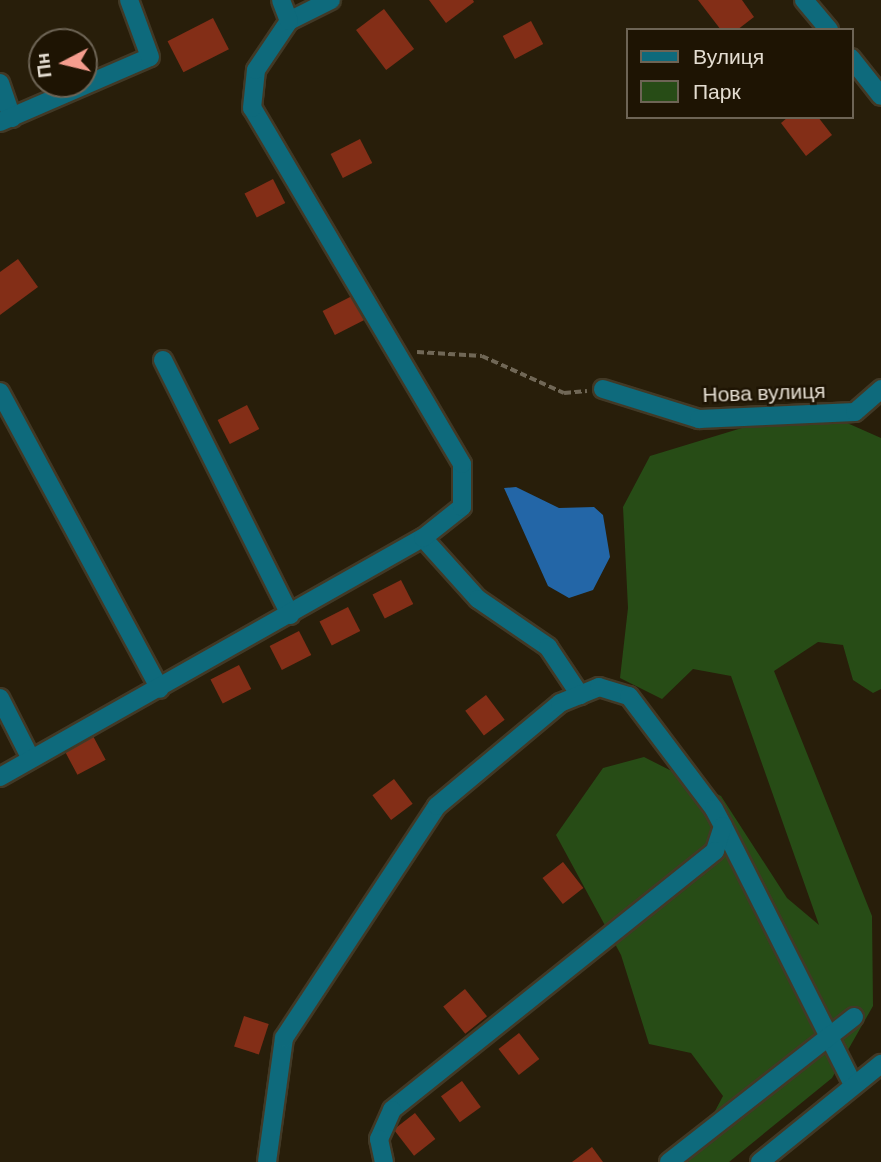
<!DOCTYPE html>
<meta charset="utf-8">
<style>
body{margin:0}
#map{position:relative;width:881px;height:1162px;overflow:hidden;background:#281e0a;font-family:"DM Sans",sans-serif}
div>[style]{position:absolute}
.green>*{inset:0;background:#274c16}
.water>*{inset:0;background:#2366a7}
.building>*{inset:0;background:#832e17;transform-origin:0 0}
.path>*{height:3.5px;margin-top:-1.75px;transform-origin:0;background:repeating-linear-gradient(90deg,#706756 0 7px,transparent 0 10.5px)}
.roads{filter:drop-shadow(2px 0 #423926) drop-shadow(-2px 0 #423926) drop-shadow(0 2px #423926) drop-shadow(0 -2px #423926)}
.minor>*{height:18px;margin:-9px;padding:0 9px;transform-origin:9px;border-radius:9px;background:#0e6a7c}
span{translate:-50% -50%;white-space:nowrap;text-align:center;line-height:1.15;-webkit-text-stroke:5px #1e1403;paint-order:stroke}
.street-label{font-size:21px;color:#e4ddd1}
.legend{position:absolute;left:626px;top:28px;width:228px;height:91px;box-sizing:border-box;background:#1e1403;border:2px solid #6d6455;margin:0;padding:9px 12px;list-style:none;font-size:21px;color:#e4ddd1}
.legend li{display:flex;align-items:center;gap:14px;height:35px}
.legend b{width:35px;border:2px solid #6d6455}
.north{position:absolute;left:28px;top:28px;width:70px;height:70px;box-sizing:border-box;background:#1e1403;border:2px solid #6d6455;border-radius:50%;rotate:263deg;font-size:19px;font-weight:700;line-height:28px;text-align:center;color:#e4ddd1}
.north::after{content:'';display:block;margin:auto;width:24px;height:32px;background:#f59d8e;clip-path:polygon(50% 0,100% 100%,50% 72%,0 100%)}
</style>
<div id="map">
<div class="green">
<div style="clip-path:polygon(811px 407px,881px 438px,881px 689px,873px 693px,853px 680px,843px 645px,818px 642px,774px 671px,872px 916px,873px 1006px,832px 1078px,729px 1162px,688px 1162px,723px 1096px,691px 1053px,649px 1044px,621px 955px,556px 835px,603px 768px,644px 757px,721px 796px,787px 898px,819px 925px,731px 676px,693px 669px,662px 699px,620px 678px,628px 608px,623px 507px,650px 456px)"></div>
</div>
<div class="water">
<div style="clip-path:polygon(516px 487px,559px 508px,594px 507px,603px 515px,610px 557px,593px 590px,569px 598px,548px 586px,504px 488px)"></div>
</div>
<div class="building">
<div style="clip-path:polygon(429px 0,473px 0,474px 2px,446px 23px)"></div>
<div style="clip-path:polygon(698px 0,742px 0,754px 17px,737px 30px,721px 30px)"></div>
<div style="left:384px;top:9px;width:50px;height:35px;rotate:53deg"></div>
<div style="left:213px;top:18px;width:35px;height:51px;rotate:63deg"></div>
<div style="left:531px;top:21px;width:26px;height:32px;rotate:62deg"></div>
<div style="clip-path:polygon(788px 117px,818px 117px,832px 135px,806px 156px,781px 123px)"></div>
<div style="left:360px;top:139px;width:27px;height:33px;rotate:63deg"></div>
<div style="left:273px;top:179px;width:27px;height:32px;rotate:63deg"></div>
<div style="clip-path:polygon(18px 259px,38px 287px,0 315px,0 272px)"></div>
<div style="left:352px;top:296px;width:27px;height:33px;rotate:63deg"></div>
<div style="left:247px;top:405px;width:27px;height:33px;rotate:63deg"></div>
<div style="left:401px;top:580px;width:27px;height:32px;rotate:63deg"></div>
<div style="left:348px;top:607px;width:27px;height:32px;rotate:63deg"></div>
<div style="left:299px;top:631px;width:27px;height:33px;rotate:63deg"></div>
<div style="left:239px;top:665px;width:27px;height:32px;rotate:63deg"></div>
<div style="left:486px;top:695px;width:31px;height:26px;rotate:53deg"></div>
<div style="left:93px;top:736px;width:27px;height:32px;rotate:62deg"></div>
<div style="left:394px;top:779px;width:31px;height:27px;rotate:53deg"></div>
<div style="left:563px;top:862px;width:33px;height:26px;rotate:52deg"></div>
<div style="left:465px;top:989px;width:35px;height:28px;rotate:51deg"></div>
<div style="left:244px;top:1016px;width:26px;height:32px;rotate:18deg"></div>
<div style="left:519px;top:1033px;width:33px;height:26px;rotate:52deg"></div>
<div style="left:462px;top:1081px;width:32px;height:26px;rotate:54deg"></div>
<div style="left:415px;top:1113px;width:33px;height:27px;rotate:52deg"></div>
<div style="clip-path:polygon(592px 1147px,603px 1162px,572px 1162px)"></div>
</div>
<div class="path">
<div style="left:417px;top:352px;width:65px;rotate:3.5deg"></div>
<div style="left:482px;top:356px;width:90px;rotate:24.3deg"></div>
<div style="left:564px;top:393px;width:23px;rotate:-5deg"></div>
</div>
<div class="roads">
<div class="minor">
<div style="left:804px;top:0;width:39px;rotate:50deg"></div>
<div style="left:289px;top:21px;width:47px;rotate:-26.6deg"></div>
<div style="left:851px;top:58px;width:48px;rotate:51.7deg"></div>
<div style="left:0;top:83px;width:37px;rotate:71deg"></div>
<div style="left:0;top:122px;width:163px;rotate:-23.4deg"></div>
<div style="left:150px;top:57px;width:61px;rotate:-110.2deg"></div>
<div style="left:163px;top:360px;width:285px;rotate:63.5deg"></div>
<div style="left:603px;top:389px;width:101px;rotate:17.4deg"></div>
<div style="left:699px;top:419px;width:156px;rotate:-2.6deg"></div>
<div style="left:855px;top:412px;width:35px;rotate:-41deg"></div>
<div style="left:0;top:392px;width:337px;rotate:61.7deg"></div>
<div style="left:423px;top:538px;width:82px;rotate:48deg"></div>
<div style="left:478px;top:599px;width:85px;rotate:34.4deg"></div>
<div style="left:548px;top:647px;width:58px;rotate:56.3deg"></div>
<div style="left:0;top:698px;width:68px;rotate:63.1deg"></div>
<div style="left:0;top:777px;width:486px;rotate:-29.5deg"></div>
<div style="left:423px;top:538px;width:50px;rotate:-38.5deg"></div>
<div style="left:462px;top:507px;width:43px;rotate:-90deg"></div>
<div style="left:462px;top:464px;width:413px;rotate:-120.5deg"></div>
<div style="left:252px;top:108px;width:38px;rotate:-84deg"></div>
<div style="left:256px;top:70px;width:59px;rotate:-56deg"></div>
<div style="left:289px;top:21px;width:22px;rotate:-111deg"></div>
<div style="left:723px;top:826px;width:290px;rotate:63.3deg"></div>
<div style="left:267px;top:1162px;width:125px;rotate:-82.2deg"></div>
<div style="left:284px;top:1038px;width:278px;rotate:-56.6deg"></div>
<div style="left:437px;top:806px;width:160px;rotate:-39.9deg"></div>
<div style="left:560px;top:703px;width:42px;rotate:-22.3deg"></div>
<div style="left:599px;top:687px;width:31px;rotate:17deg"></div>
<div style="left:629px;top:696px;width:141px;rotate:53deg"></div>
<div style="left:714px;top:809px;width:19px;rotate:62deg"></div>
<div style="left:723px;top:826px;width:26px;rotate:108deg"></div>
<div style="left:715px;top:851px;width:414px;rotate:141.3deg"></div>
<div style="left:392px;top:1110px;width:32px;rotate:114deg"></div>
<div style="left:379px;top:1139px;width:24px;rotate:78deg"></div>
<div style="left:669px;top:1162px;width:235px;rotate:-38.1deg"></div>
<div style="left:760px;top:1162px;width:156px;rotate:-39deg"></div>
</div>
</div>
<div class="street-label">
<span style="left:764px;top:393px;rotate:-2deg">Нова вулиця</span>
</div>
<ul class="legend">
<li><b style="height:9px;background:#0e6a7c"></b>Вулиця</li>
<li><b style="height:19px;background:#274c16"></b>Парк</li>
</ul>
<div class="north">Пн</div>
</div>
